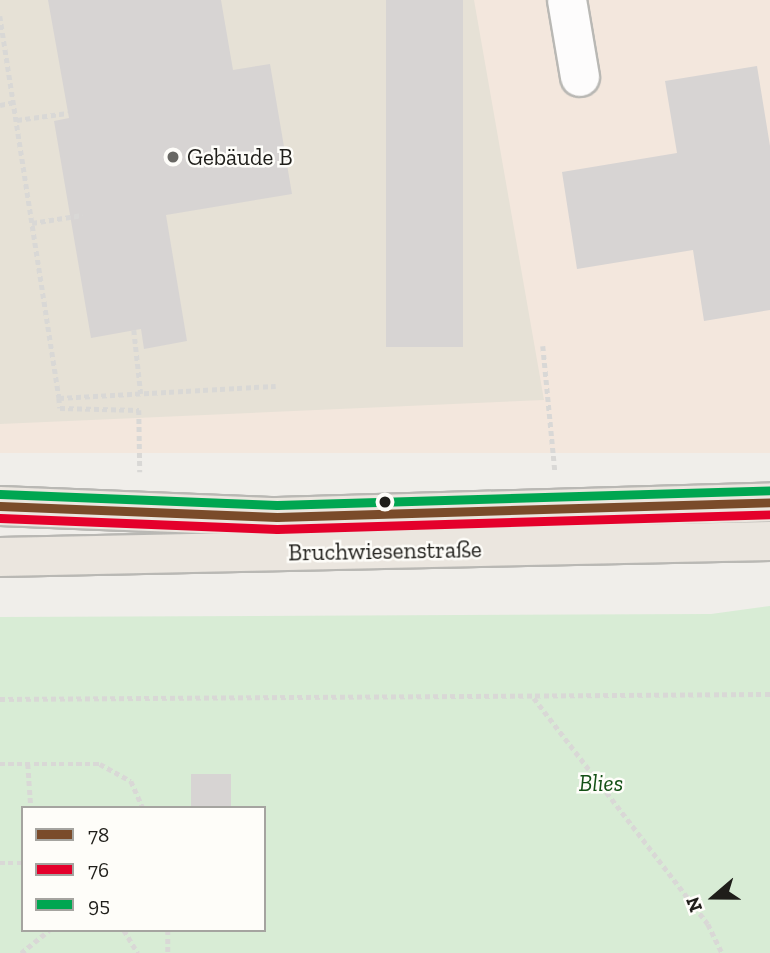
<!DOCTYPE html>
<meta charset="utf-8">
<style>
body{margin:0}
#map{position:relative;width:770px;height:953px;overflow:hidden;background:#f0eeea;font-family:"Zilla Slab",serif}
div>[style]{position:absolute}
.commercial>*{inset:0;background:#f3e7dd;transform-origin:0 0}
.built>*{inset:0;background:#e6e1d6}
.green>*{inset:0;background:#d8ecd5}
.building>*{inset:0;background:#d7d4d3;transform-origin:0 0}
.path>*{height:4.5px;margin-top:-2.25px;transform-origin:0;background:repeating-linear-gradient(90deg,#d9d8d6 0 5px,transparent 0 8.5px)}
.roads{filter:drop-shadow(2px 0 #b9b8b4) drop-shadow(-2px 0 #b9b8b4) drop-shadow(0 2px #b9b8b4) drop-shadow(0 -2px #b9b8b4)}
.minor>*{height:38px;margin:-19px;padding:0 19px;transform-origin:19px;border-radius:19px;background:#fdfcfc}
.major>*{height:38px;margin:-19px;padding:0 19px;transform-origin:19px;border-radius:19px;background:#ebe6df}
.bus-1>*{height:9px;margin:-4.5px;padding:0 4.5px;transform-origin:4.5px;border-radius:4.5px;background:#7a4b2a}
.bus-2>*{height:9px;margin:-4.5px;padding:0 4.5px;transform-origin:4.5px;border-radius:4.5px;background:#e4002b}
.bus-3>*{height:9px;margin:-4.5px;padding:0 4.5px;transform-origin:4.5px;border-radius:4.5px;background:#00a651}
.dots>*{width:19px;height:19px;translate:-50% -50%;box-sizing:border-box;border:4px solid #fefdf9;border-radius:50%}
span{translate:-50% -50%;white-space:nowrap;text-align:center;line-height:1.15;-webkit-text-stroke:5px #fefdf9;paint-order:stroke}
.poi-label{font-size:23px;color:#1f1e1a}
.left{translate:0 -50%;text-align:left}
.street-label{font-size:23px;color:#1f1e1a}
.park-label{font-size:23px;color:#135015;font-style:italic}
.legend{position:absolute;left:21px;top:806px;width:245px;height:126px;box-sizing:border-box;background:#fefdf9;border:2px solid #a5a4a0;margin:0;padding:9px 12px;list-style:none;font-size:21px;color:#1f1e1a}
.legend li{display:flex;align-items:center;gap:14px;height:35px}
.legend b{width:35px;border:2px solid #a5a4a0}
.north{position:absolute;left:679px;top:862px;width:70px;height:70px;-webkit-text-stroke:5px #fefdf9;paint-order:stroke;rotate:250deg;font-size:19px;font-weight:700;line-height:28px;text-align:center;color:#1f1e1a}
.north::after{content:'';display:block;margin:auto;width:24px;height:32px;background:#1f1e1a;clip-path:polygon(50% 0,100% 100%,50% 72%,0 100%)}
</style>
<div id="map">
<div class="commercial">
<div style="left:0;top:0;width:770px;height:453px"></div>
</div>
<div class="built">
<div style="clip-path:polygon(0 0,474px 0,544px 400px,0 424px)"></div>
</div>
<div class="green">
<div style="clip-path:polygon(evenodd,770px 606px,770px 953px,0 953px,0 617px,711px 614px,770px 606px,23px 808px,264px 808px,264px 930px,23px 930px,23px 808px)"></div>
</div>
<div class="building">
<div style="clip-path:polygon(48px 0,221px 0,233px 70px,270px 64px,292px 194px,166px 215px,187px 341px,144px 349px,141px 329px,91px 338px,54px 121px,69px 118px)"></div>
<div style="left:386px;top:0;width:77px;height:347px"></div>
<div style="clip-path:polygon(757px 66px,770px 146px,770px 310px,704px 321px,693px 250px,577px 269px,562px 172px,677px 153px,665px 81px)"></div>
<div style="left:191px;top:774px;width:40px;height:34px"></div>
</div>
<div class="path">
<div style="left:0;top:16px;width:387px;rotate:81.2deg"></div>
<div style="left:59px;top:398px;width:217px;rotate:-3.2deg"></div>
<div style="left:0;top:105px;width:14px;rotate:-12deg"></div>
<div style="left:17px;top:120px;width:51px;rotate:-7.8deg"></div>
<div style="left:32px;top:223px;width:51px;rotate:-9.1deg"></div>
<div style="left:134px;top:330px;width:64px;rotate:83.8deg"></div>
<div style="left:543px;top:346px;width:125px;rotate:84.5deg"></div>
<div style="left:59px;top:398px;width:10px;rotate:84deg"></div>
<div style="left:60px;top:408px;width:79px;rotate:1.5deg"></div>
<div style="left:139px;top:410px;width:62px;rotate:89.1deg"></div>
<div style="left:534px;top:698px;width:285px;rotate:52.4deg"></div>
<div style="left:708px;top:924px;width:32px;rotate:64deg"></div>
<div style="left:0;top:699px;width:770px;rotate:-0.37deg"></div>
<div style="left:0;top:764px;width:100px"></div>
<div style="left:100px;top:764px;width:35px;rotate:29deg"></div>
<div style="left:131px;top:781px;width:30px;rotate:66deg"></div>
<div style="left:28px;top:764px;width:44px;rotate:86.1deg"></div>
<div style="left:0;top:863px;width:23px"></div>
<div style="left:124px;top:930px;width:27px;rotate:59deg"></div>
<div style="left:168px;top:930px;width:23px;rotate:90deg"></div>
<div style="left:21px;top:953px;width:36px;rotate:-39deg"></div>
</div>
<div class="roads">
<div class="minor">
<div style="left:567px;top:0;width:78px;rotate:80.4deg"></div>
</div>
<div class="major">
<div style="left:0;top:506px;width:277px;rotate:2.3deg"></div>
<div style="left:277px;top:517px;width:493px;rotate:-1.7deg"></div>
<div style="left:0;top:557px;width:770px;rotate:-1.19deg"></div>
</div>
</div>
<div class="bus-1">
<div style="left:0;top:506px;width:277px;rotate:2.3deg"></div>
<div style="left:277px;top:517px;width:493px;rotate:-1.7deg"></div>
</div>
<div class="bus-2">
<div style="left:0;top:518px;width:277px;rotate:2.3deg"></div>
<div style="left:277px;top:529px;width:493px;rotate:-1.7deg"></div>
</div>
<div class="bus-3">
<div style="left:0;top:494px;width:277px;rotate:2.3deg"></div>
<div style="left:277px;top:505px;width:493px;rotate:-1.7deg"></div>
</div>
<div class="dots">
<div style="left:173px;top:157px;background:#686763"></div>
<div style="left:385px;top:502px;background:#1f1e1a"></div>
</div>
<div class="poi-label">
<span class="left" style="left:187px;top:157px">Gebäude B</span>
</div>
<div class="street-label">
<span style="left:385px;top:551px;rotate:-1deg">Bruchwiesenstraße</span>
</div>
<div class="park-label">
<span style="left:601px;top:783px">Blies</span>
</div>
<ul class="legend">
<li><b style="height:9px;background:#7a4b2a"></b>78</li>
<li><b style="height:9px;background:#e4002b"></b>76</li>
<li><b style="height:9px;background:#00a651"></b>95</li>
</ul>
<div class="north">N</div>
</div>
